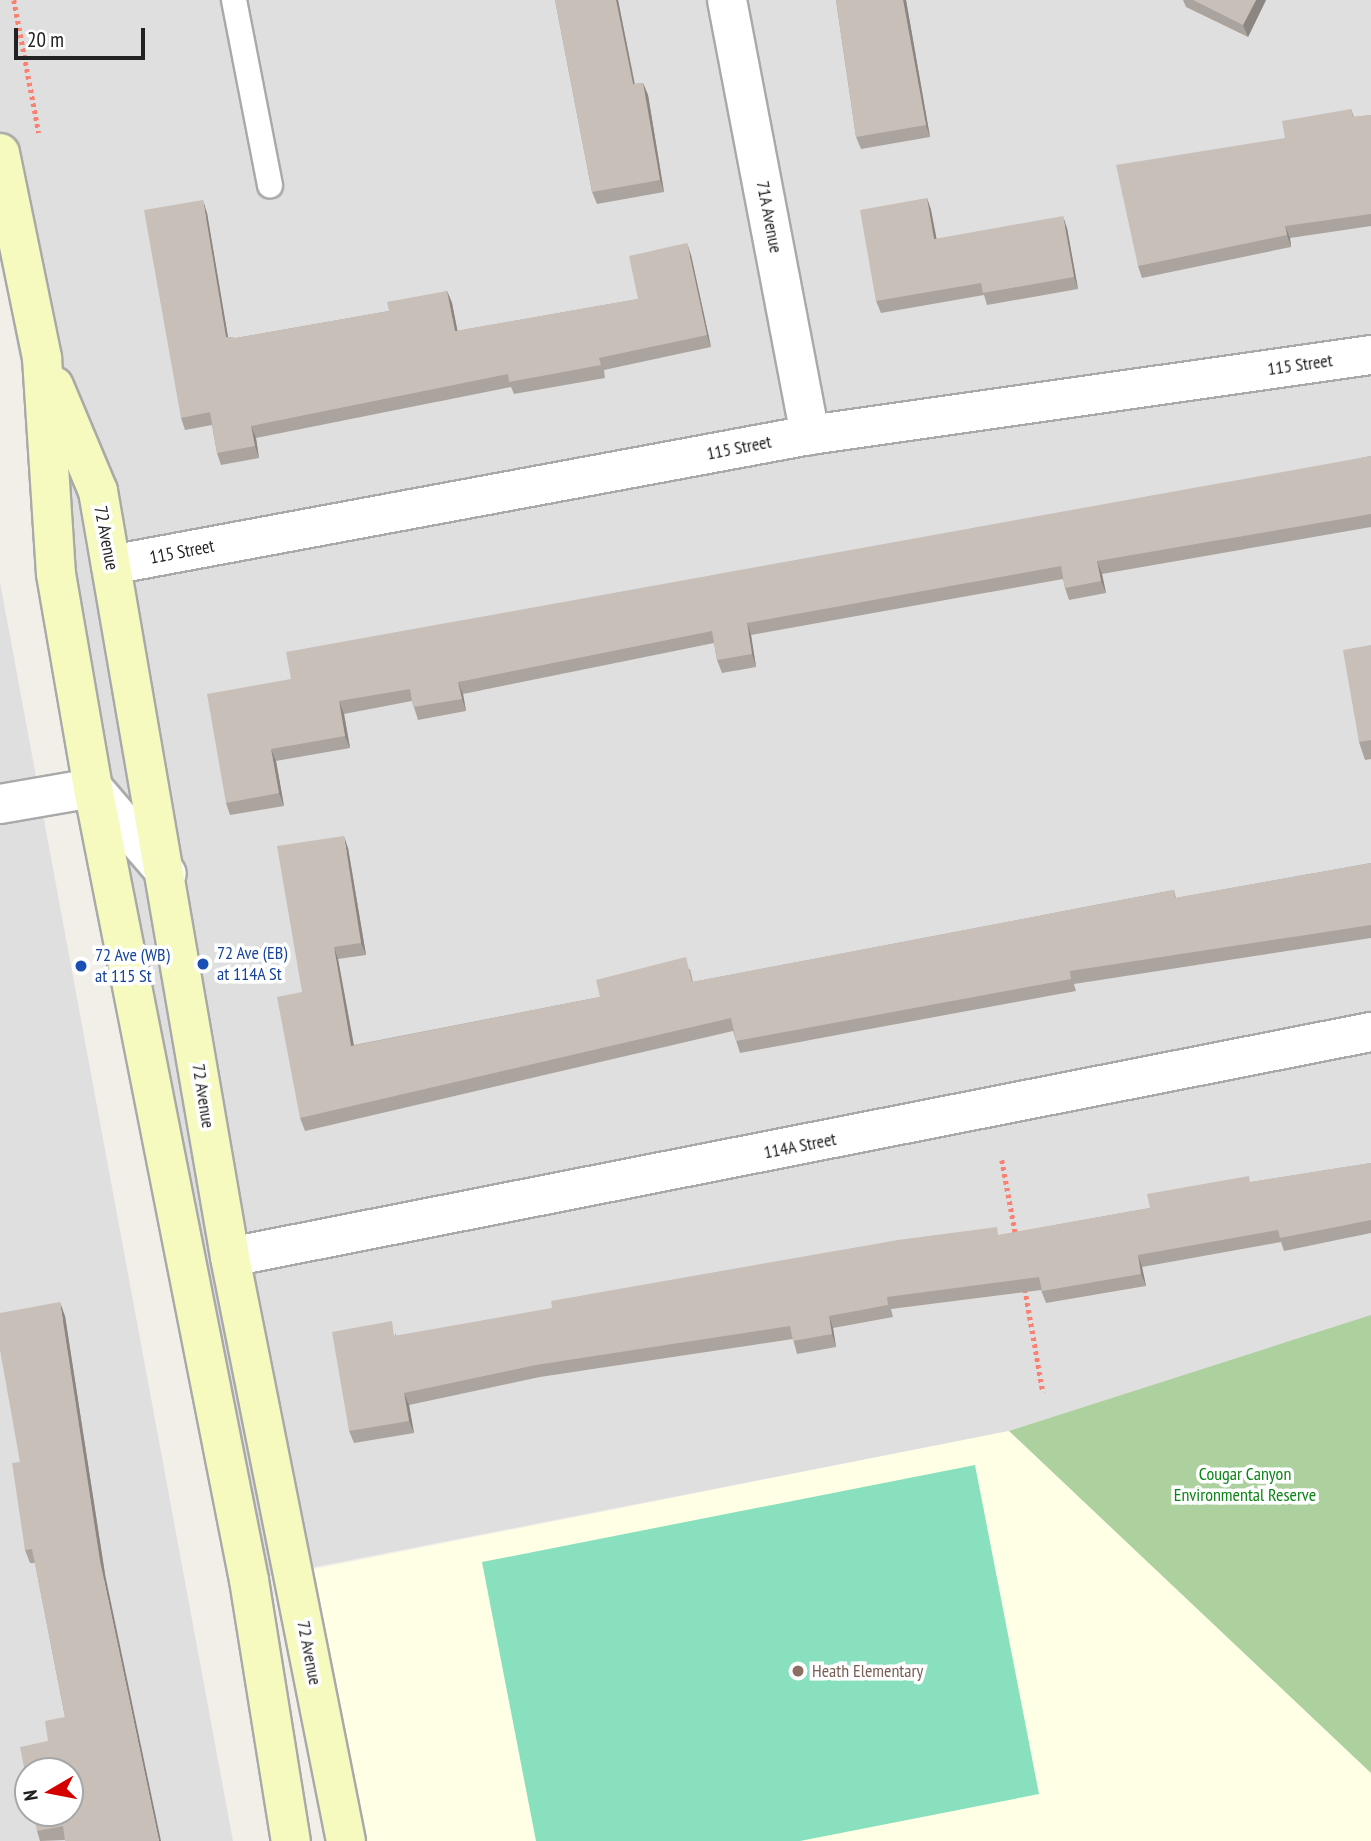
<!DOCTYPE html>
<style>
body{margin:0}
#map{position:relative;width:1371px;height:1841px;overflow:hidden;background:#f2efe9;font-family:"PT Sans Narrow",sans-serif}
div>[style]{position:absolute}
.residential>*{inset:0;background:#e0dfdf}
.education>*{inset:0;background:#ffffe5}
.forest>*{inset:0;background:#add19e}
.pitch>*{inset:0;background:#88e0be}
.path>*{height:4.5px;margin-top:-2.25px;transform-origin:0;background:repeating-linear-gradient(90deg,#fa8072 0 3.5px,transparent 0 7px)}
.roads{filter:drop-shadow(2px 0 #a9a9a9) drop-shadow(-2px 0 #a9a9a9) drop-shadow(0 2px #a9a9a9) drop-shadow(0 -2px #a9a9a9)}
.service>*{height:24px;margin:-12px;padding:0 12px;transform-origin:12px;border-radius:12px;background:#fff}
.minor>*{height:38px;margin:-19px;padding:0 19px;transform-origin:19px;border-radius:19px;background:#fff}
.secondary>*{height:38px;margin:-19px;padding:0 19px;transform-origin:19px;border-radius:19px;background:#f7fabf}
.wall>*{inset:0;background:#aba49e}
.shaded-wall>*{inset:0;background:#8b8681}
.building>*{inset:0;background:#c7bfb8}
.dots>*{width:19px;height:19px;translate:-50% -50%;box-sizing:border-box;border:4px solid #fff;border-radius:50%}
span{translate:-50% -50%;white-space:nowrap;text-align:center;line-height:1.15;-webkit-text-stroke:7px #fff;paint-order:stroke}
.street-label{font-size:18px;color:#222}
.transit-label{font-size:18px;color:#164399}
.left{translate:0 -50%;text-align:left}
.park-label{font-size:18px;color:#0c8416}
.education-label{font-size:18px;color:#785e54}
.north{position:absolute;left:14px;top:1757px;width:70px;height:70px;box-sizing:border-box;background:#fff;border:2px solid #a7a7a7;border-radius:50%;rotate:260deg;font-size:19px;font-weight:700;line-height:28px;text-align:center;color:#222}
.north::after{content:'';display:block;margin:auto;width:24px;height:32px;background:#d40000;clip-path:polygon(50% 0,100% 100%,50% 72%,0 100%)}
.scale{position:absolute;left:14px;top:28px;width:131px;height:32px;box-sizing:border-box;border:4px solid #222;border-top:0;padding-left:9px;font-size:21px;line-height:24px;white-space:nowrap;color:#222;-webkit-text-stroke:5px #fff;paint-order:stroke}
</style>
<div id="map">
<div class="residential">
<div style="clip-path:polygon(0 0,1371px 0,1371px 1324px,1009px 1431px,249px 1580px,0 254px)"></div>
<div style="clip-path:polygon(evenodd,0 582px,233px 1841px,0 1841px,0 582px,28px 1771px,70px 1771px,70px 1813px,28px 1813px,28px 1771px)"></div>
</div>
<div class="education">
<div style="clip-path:polygon(1009px 1431px,1371px 1773px,1371px 1841px,368px 1841px,314px 1569px)"></div>
</div>
<div class="forest">
<div style="clip-path:polygon(1371px 1315px,1371px 1773px,1009px 1431px)"></div>
</div>
<div class="pitch">
<div style="clip-path:polygon(975px 1465px,1039px 1794px,800px 1841px,536px 1841px,482px 1562px)"></div>
</div>
<div class="path">
<div style="left:14px;top:0;width:135px;rotate:79.4deg"></div>
<div style="left:1002px;top:1160px;width:77px;rotate:79.6deg"></div>
<div style="left:1025px;top:1289px;width:105px;rotate:80.1deg"></div>
</div>
<div class="roads">
<div class="service">
<div style="left:234px;top:0;width:189px;rotate:79deg"></div>
</div>
<div class="minor">
<div style="left:727px;top:0;width:443px;rotate:79.2deg"></div>
<div style="left:111px;top:565px;width:711px;rotate:-10.54deg"></div>
<div style="left:810px;top:435px;width:567px;rotate:-8.12deg"></div>
<div style="left:0;top:804px;width:94px;rotate:-9.8deg"></div>
<div style="left:93px;top:788px;width:113px;rotate:49.3deg"></div>
<div style="left:230px;top:1257px;width:1163px;rotate:-11.16deg"></div>
</div>
<div class="secondary">
<div style="left:0;top:153px;width:209px;rotate:78.4deg"></div>
<div style="left:42px;top:358px;width:216px;rotate:86.3deg"></div>
<div style="left:56px;top:574px;width:217px;rotate:80.2deg"></div>
<div style="left:93px;top:788px;width:807px;rotate:78.86deg"></div>
<div style="left:249px;top:1580px;width:264px;rotate:80.9deg"></div>
<div style="left:54px;top:386px;width:114px;rotate:67.3deg"></div>
<div style="left:98px;top:491px;width:777px;rotate:80.22deg"></div>
<div style="left:230px;top:1257px;width:595px;rotate:78.77deg"></div>
</div>
</div>
<div class="wall">
<div style="clip-path:polygon(555px 0,618px 0,635px 84px,643px 83px,648px 95px,664px 192px,597px 204px,592px 192px)"></div>
<div style="clip-path:polygon(836px 0,906px 0,930px 137px,861px 149px,856px 137px)"></div>
<div style="clip-path:polygon(1183px 0,1266px 0,1248px 37px,1186px 7px)"></div>
<div style="clip-path:polygon(1351px 109px,1354px 117px,1371px 115px,1371px 226px,1290px 238px,1291px 247px,1142px 278px,1138px 266px,1285px 138px)"></div>
<div style="clip-path:polygon(927px 198px,931px 210px,936px 239px,1067px 228px,1078px 289px,987px 305px,984px 295px,881px 313px,876px 301px)"></div>
<div style="clip-path:polygon(207px 213px,228px 337px,236px 338px,389px 311px,447px 291px,452px 303px,457px 331px,638px 299px,691px 255px,711px 347px,604px 370px,605px 378px,514px 394px,511px 387px,256px 438px,259px 458px,221px 465px,217px 453px,212px 425px,185px 430px,181px 418px)"></div>
<div style="clip-path:polygon(1371px 456px,1371px 527px,1102px 574px,1106px 593px,1069px 600px,1065px 588px,1063px 579px,751px 635px,756px 667px,722px 673px,717px 660px,714px 643px,463px 694px,466px 711px,418px 720px,412px 701px,344px 714px,350px 748px,276px 761px,284px 806px,230px 815px,226px 803px,291px 679px)"></div>
<div style="clip-path:polygon(1371px 645px,1371px 759px,1365px 760px,1359px 742px)"></div>
<div style="clip-path:polygon(348px 848px,366px 955px,338px 959px,354px 1045px,600px 997px,690px 969px,693px 982px,1174px 890px,1176px 898px,1371px 863px,1371px 938px,1074px 984px,1076px 991px,740px 1053px,733px 1031px,305px 1131px,300px 1118px,302px 992px)"></div>
<div style="clip-path:polygon(1371px 1163px,1371px 1233px,1284px 1251px,1281px 1242px,1142px 1267px,1146px 1286px,1046px 1303px,1041px 1290px,891px 1309px,893px 1317px,833px 1328px,836px 1347px,797px 1354px,793px 1339px,540px 1377px,409px 1405px,414px 1433px,354px 1443px,349px 1431px,396px 1333px,396px 1336px,1000px 1235px,1150px 1208px,1252px 1182px)"></div>
<div style="clip-path:polygon(65px 1316px,105px 1574px,65px 1840px,40px 1841px,37px 1831px,48px 1741px,65px 1717px,35px 1563px,30px 1563px,25px 1550px,20px 1462px)"></div>
</div>
<div class="shaded-wall">
<div style="clip-path:polygon(616px 0,618px 0,637px 97px,633px 84px)"></div>
<div style="clip-path:polygon(903px 0,906px 0,930px 137px,926px 125px)"></div>
<div style="clip-path:polygon(1256px 0,1266px 0,1248px 37px,1243px 25px)"></div>
<div style="clip-path:polygon(643px 83px,648px 95px,664px 192px,660px 180px)"></div>
<div style="clip-path:polygon(927px 198px,931px 210px,939px 251px,934px 239px)"></div>
<div style="clip-path:polygon(203px 200px,207px 213px,230px 349px,226px 337px)"></div>
<div style="clip-path:polygon(1063px 216px,1067px 228px,1078px 289px,1074px 277px)"></div>
<div style="clip-path:polygon(1285px 226px,1290px 238px,1291px 247px,1287px 235px)"></div>
<div style="clip-path:polygon(687px 243px,691px 255px,711px 347px,707px 335px)"></div>
<div style="clip-path:polygon(447px 291px,452px 303px,460px 343px,455px 331px)"></div>
<div style="clip-path:polygon(251px 426px,256px 438px,259px 458px,255px 446px)"></div>
<div style="clip-path:polygon(1097px 561px,1102px 574px,1106px 593px,1101px 581px)"></div>
<div style="clip-path:polygon(747px 623px,751px 635px,756px 667px,752px 654px)"></div>
<div style="clip-path:polygon(458px 682px,463px 694px,466px 711px,462px 699px)"></div>
<div style="clip-path:polygon(339px 701px,344px 714px,350px 748px,345px 736px)"></div>
<div style="clip-path:polygon(271px 749px,276px 761px,284px 806px,279px 793px)"></div>
<div style="clip-path:polygon(344px 836px,348px 848px,366px 955px,361px 943px)"></div>
<div style="clip-path:polygon(334px 947px,338px 959px,356px 1058px,351px 1046px)"></div>
<div style="clip-path:polygon(1138px 1255px,1142px 1267px,1146px 1286px,1141px 1274px)"></div>
<div style="clip-path:polygon(60px 1302px,65px 1316px,105px 1574px,161px 1841px,159px 1841px,100px 1561px)"></div>
<div style="clip-path:polygon(829px 1316px,833px 1328px,836px 1347px,832px 1334px)"></div>
<div style="clip-path:polygon(404px 1393px,409px 1405px,414px 1433px,409px 1421px)"></div>
</div>
<div class="building">
<div style="clip-path:polygon(555px 0,616px 0,633px 84px,643px 83px,660px 180px,592px 192px)"></div>
<div style="clip-path:polygon(836px 0,903px 0,926px 125px,856px 137px)"></div>
<div style="clip-path:polygon(1193px 0,1256px 0,1243px 25px)"></div>
<div style="clip-path:polygon(1351px 109px,1353px 117px,1371px 115px,1371px 214px,1285px 226px,1287px 235px,1138px 266px,1116px 165px,1285px 138px,1282px 121px)"></div>
<div style="clip-path:polygon(927px 198px,934px 239px,1063px 216px,1074px 277px,983px 293px,981px 283px,876px 301px,860px 210px)"></div>
<div style="clip-path:polygon(203px 200px,226px 337px,236px 338px,389px 311px,387px 302px,447px 291px,455px 331px,638px 299px,629px 256px,687px 243px,707px 335px,599px 358px,601px 365px,509px 382px,508px 374px,251px 426px,255px 446px,217px 453px,210px 412px,181px 418px,144px 210px)"></div>
<div style="clip-path:polygon(1371px 456px,1371px 514px,1097px 561px,1101px 581px,1065px 588px,1061px 566px,747px 623px,752px 654px,717px 660px,712px 631px,458px 682px,462px 699px,413px 707px,410px 689px,339px 701px,345px 736px,271px 749px,279px 793px,226px 803px,207px 694px,291px 679px,286px 652px)"></div>
<div style="clip-path:polygon(1371px 645px,1371px 740px,1359px 742px,1343px 650px)"></div>
<div style="clip-path:polygon(344px 836px,361px 943px,334px 947px,351px 1046px,600px 997px,596px 980px,686px 957px,692px 982px,1174px 890px,1175px 898px,1371px 863px,1371px 925px,1070px 971px,1071px 979px,736px 1041px,731px 1018px,300px 1118px,277px 997px,302px 992px,277px 846px)"></div>
<div style="clip-path:polygon(1371px 1163px,1371px 1220px,1280px 1238px,1278px 1230px,1138px 1255px,1141px 1274px,1042px 1291px,1039px 1277px,887px 1297px,888px 1305px,829px 1316px,832px 1334px,793px 1341px,790px 1326px,536px 1365px,404px 1393px,409px 1421px,349px 1431px,332px 1332px,392px 1321px,394px 1336px,552px 1308px,551px 1301px,898px 1240px,997px 1227px,998px 1235px,1150px 1208px,1147px 1194px,1249px 1176px,1250px 1182px)"></div>
<div style="clip-path:polygon(60px 1302px,100px 1561px,159px 1841px,65px 1841px,63px 1826px,37px 1831px,33px 1813px,70px 1813px,70px 1771px,28px 1771px,28px 1787px,20px 1747px,48px 1741px,45px 1721px,65px 1717px,32px 1549px,25px 1550px,12px 1463px,20px 1462px,0 1350px,0 1313px)"></div>
</div>
<div class="dots">
<div style="left:203px;top:964px;background:#1a4fb4"></div>
<div style="left:81px;top:966px;background:#1a4fb4"></div>
<div style="left:798px;top:1671px;background:#8d6e63"></div>
</div>
<div class="street-label">
<span style="left:769px;top:217px;rotate:79deg">71A Avenue</span>
<span style="left:1300px;top:365px;rotate:-8deg">115 Street</span>
<span style="left:739px;top:448px;rotate:-11deg">115 Street</span>
<span style="left:106px;top:538px;rotate:79deg">72 Avenue</span>
<span style="left:182px;top:552px;rotate:-11deg">115 Street</span>
<span style="left:203px;top:1096px;rotate:81deg">72 Avenue</span>
<span style="left:800px;top:1146px;rotate:-11deg">114A Street</span>
<span style="left:309px;top:1653px;rotate:79deg">72 Avenue</span>
</div>
<div class="transit-label">
<span class="left" style="left:217px;top:964px">72 Ave (EB)<br>at 114A St</span>
<span class="left" style="left:95px;top:966px">72 Ave (WB)<br>at 115 St</span>
</div>
<div class="park-label">
<span style="left:1245px;top:1485px">Cougar Canyon<br>Environmental Reserve</span>
</div>
<div class="education-label">
<span class="left" style="left:812px;top:1671px">Heath Elementary</span>
</div>
<div class="north">N</div>
<div class="scale">20 m</div>
</div>
